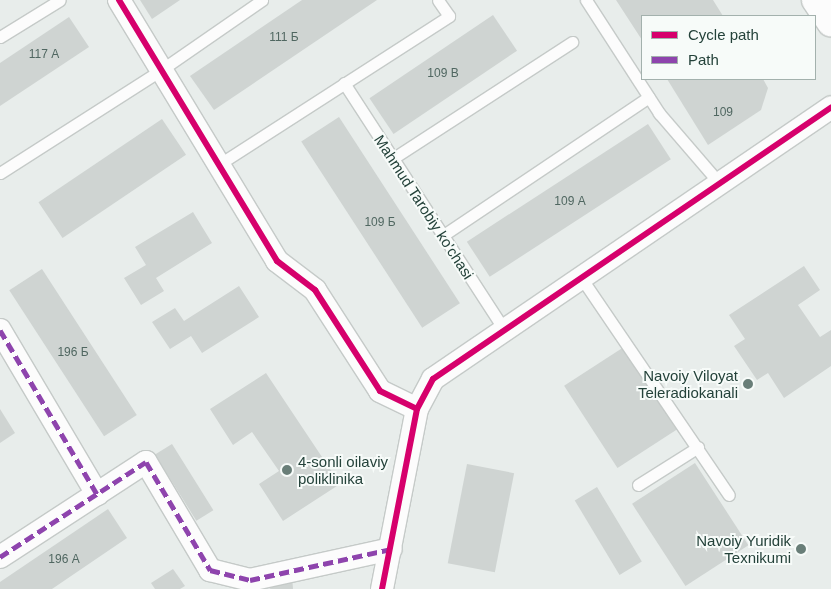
<!DOCTYPE html>
<meta charset="utf-8">
<style>
body{margin:0}
#map{position:relative;width:831px;height:589px;overflow:hidden;background:#e8edeb;font-family:Helvetica,sans-serif}
div>[style]{position:absolute}
.building>*{inset:0;background:#cfd4d2;transform-origin:0 0}
.roads{filter:drop-shadow(1px 0 #c5cac8) drop-shadow(-1px 0 #c5cac8) drop-shadow(0 1px #c5cac8) drop-shadow(0 -1px #c5cac8)}
.service>*{height:11px;margin:-5.5px;padding:0 5.5px;transform-origin:5.5px;border-radius:5.5px;background:#fcfcfc}
.minor>*{height:22px;margin:-11px;padding:0 11px;transform-origin:11px;border-radius:11px;background:#fcfcfc}
.secondary>*{height:28px;margin:-14px;padding:0 14px;transform-origin:14px;border-radius:14px;background:#fcfcfc}
.quiet>*{height:5px;margin-top:-2.5px;transform-origin:0;background:repeating-linear-gradient(90deg,#8e44ad 0 10px,transparent 0 15px)}
.cycleway>*{height:6px;margin:-3px;padding:0 3px;transform-origin:3px;border-radius:3px;background:#d6006c}
.dots>*{width:14px;height:14px;translate:-50% -50%;box-sizing:border-box;border:2px solid #f7fbf9;border-radius:50%}
span{translate:-50% -50%;white-space:nowrap;text-align:center;line-height:1.15;-webkit-text-stroke:4px #f7fbf9;paint-order:stroke}
.number-label{font-size:12px;color:#506761}
.number-label span{-webkit-text-stroke-width:0}
.street-label{font-size:15px;color:#24423a}
.poi-label{font-size:15px;color:#24423a}
.right{translate:-100% -50%;text-align:right}
.left{translate:0 -50%;text-align:left}
.legend{position:absolute;left:641px;top:15px;width:175px;height:65px;box-sizing:border-box;background:#f7fbf9;border:1px solid #a3b1ad;margin:0;padding:6px 9px;list-style:none;font-size:15px;color:#24423a}
.legend li{display:flex;align-items:center;gap:10px;height:25px}
.legend b{width:25px;border:1px solid #a3b1ad}
</style>
<div id="map">
<div class="building">
<div style="clip-path:polygon(140px 0,180px 0,152px 19px)"></div>
<div style="clip-path:polygon(302px 0,377px 0,214px 110px,190px 76px)"></div>
<div style="clip-path:polygon(616px 0,713px 0,723px 16px,642px 16px,642px 40px)"></div>
<div style="left:493px;top:15px;width:43px;height:149px;rotate:56deg"></div>
<div style="clip-path:polygon(69px 17px,89px 47px,0 106px,0 63px)"></div>
<div style="clip-path:polygon(667px 79px,763px 79px,768px 88px,761px 110px,708px 145px)"></div>
<div style="left:339px;top:117px;width:222px;height:45px;rotate:57deg"></div>
<div style="left:162px;top:119px;width:43px;height:149px;rotate:56deg"></div>
<div style="left:648px;top:124px;width:42px;height:216px;rotate:57deg"></div>
<div style="clip-path:polygon(193px 212px,212px 243px,156px 278px,164px 291px,141px 305px,124px 278px,146px 265px,135px 247px)"></div>
<div style="clip-path:polygon(804px 266px,820px 290px,798px 305px,820px 337px,831px 330px,831px 366px,784px 398px,768px 373px,757px 380px,734px 346px,745px 339px,729px 315px)"></div>
<div style="left:42px;top:269px;width:174px;height:39px;rotate:57deg"></div>
<div style="clip-path:polygon(239px 286px,259px 317px,202px 353px,191px 336px,170px 349px,152px 322px,175px 308px,184px 321px)"></div>
<div style="left:627px;top:345px;width:98px;height:75px;rotate:57deg"></div>
<div style="clip-path:polygon(266px 373px,340px 484px,283px 521px,259px 484px,279px 471px,252px 432px,233px 445px,210px 409px)"></div>
<div style="clip-path:polygon(0 409px,15px 433px,0 443px)"></div>
<div style="left:172px;top:444px;width:78px;height:20px;rotate:58deg"></div>
<div style="left:695px;top:463px;width:98px;height:75px;rotate:57deg"></div>
<div style="left:467px;top:464px;width:48px;height:101px;rotate:11deg"></div>
<div style="left:597px;top:487px;width:87px;height:26px;rotate:59deg"></div>
<div style="clip-path:polygon(108px 509px,127px 538px,52px 589px,0 589px,0 582px)"></div>
<div style="clip-path:polygon(173px 569px,185px 586px,180px 589px,155px 589px,151px 583px)"></div>
<div style="clip-path:polygon(292px 575px,293px 589px,269px 589px)"></div>
</div>
<div class="roads">
<div class="service">
<div style="left:586px;top:0;width:135px;rotate:57.1deg"></div>
<div style="left:659px;top:113px;width:95px;rotate:49.3deg"></div>
<div style="left:0;top:37px;width:70px;rotate:-31.7deg"></div>
<div style="left:344px;top:83px;width:296px;rotate:57deg"></div>
<div style="left:392px;top:159px;width:215px;rotate:-33deg"></div>
<div style="left:218px;top:165px;width:275px;rotate:-32.8deg"></div>
<div style="left:449px;top:16px;width:19px;rotate:-125deg"></div>
<div style="left:0;top:173px;width:191px;rotate:-32.6deg"></div>
<div style="left:161px;top:70px;width:123px;rotate:-34.7deg"></div>
<div style="left:442px;top:236px;width:249px;rotate:-33.9deg"></div>
<div style="left:582px;top:279px;width:261px;rotate:55.8deg"></div>
<div style="left:638px;top:485px;width:71px;rotate:-32.3deg"></div>
</div>
<div class="minor">
<div style="left:119px;top:0;width:305px;rotate:58.8deg"></div>
<div style="left:277px;top:261px;width:48px;rotate:37.3deg"></div>
<div style="left:315px;top:290px;width:120px;rotate:57.2deg"></div>
<div style="left:380px;top:391px;width:41px;rotate:25.9deg"></div>
<div style="left:0;top:330px;width:191px;rotate:59.4deg"></div>
<div style="left:0;top:557px;width:174px;rotate:-33.1deg"></div>
<div style="left:146px;top:462px;width:126px;rotate:59.3deg"></div>
<div style="left:210px;top:570px;width:41px;rotate:14deg"></div>
<div style="left:250px;top:580px;width:144px;rotate:-12.4deg"></div>
<div style="left:382px;top:589px;width:183px;rotate:-79deg"></div>
<div style="left:417px;top:409px;width:34px;rotate:-62deg"></div>
<div style="left:433px;top:379px;width:482px;rotate:-34.3deg"></div>
</div>
<div class="secondary">
<div style="left:816px;top:0;width:27px;rotate:56deg"></div>
</div>
</div>
<div class="quiet">
<div style="left:0;top:330px;width:191px;rotate:59.4deg"></div>
<div style="left:0;top:557px;width:174px;rotate:-33.1deg"></div>
<div style="left:146px;top:462px;width:126px;rotate:59.3deg"></div>
<div style="left:210px;top:570px;width:41px;rotate:14deg"></div>
<div style="left:250px;top:580px;width:144px;rotate:-12.4deg"></div>
</div>
<div class="cycleway">
<div style="left:119px;top:0;width:305px;rotate:58.8deg"></div>
<div style="left:277px;top:261px;width:48px;rotate:37.3deg"></div>
<div style="left:315px;top:290px;width:120px;rotate:57.2deg"></div>
<div style="left:380px;top:391px;width:41px;rotate:25.9deg"></div>
<div style="left:382px;top:589px;width:183px;rotate:-79deg"></div>
<div style="left:417px;top:409px;width:34px;rotate:-62deg"></div>
<div style="left:433px;top:379px;width:482px;rotate:-34.3deg"></div>
</div>
<div class="dots">
<div style="left:748px;top:384px;background:#697e78"></div>
<div style="left:287px;top:470px;background:#697e78"></div>
<div style="left:801px;top:549px;background:#697e78"></div>
</div>
<div class="number-label">
<span style="left:284px;top:38px">111 Б</span>
<span style="left:44px;top:55px">117 А</span>
<span style="left:443px;top:74px">109 В</span>
<span style="left:723px;top:113px">109</span>
<span style="left:570px;top:202px">109 А</span>
<span style="left:380px;top:223px">109 Б</span>
<span style="left:73px;top:353px">196 Б</span>
<span style="left:64px;top:560px">196 А</span>
</div>
<div class="street-label">
<span style="left:424px;top:207px;rotate:57deg">Mahmud Tarobiy ko'chasi</span>
</div>
<div class="poi-label">
<span class="right" style="left:738px;top:384px">Navoiy Viloyat<br>Teleradiokanali</span>
<span class="left" style="left:298px;top:470px">4-sonli oilaviy<br>poliklinika</span>
<span class="right" style="left:791px;top:549px">Navoiy Yuridik<br>Texnikumi</span>
</div>
<ul class="legend">
<li><b style="height:6px;background:#d6006c"></b>Cycle path</li>
<li><b style="height:6px;background:#8e44ad"></b>Path</li>
</ul>
</div>
